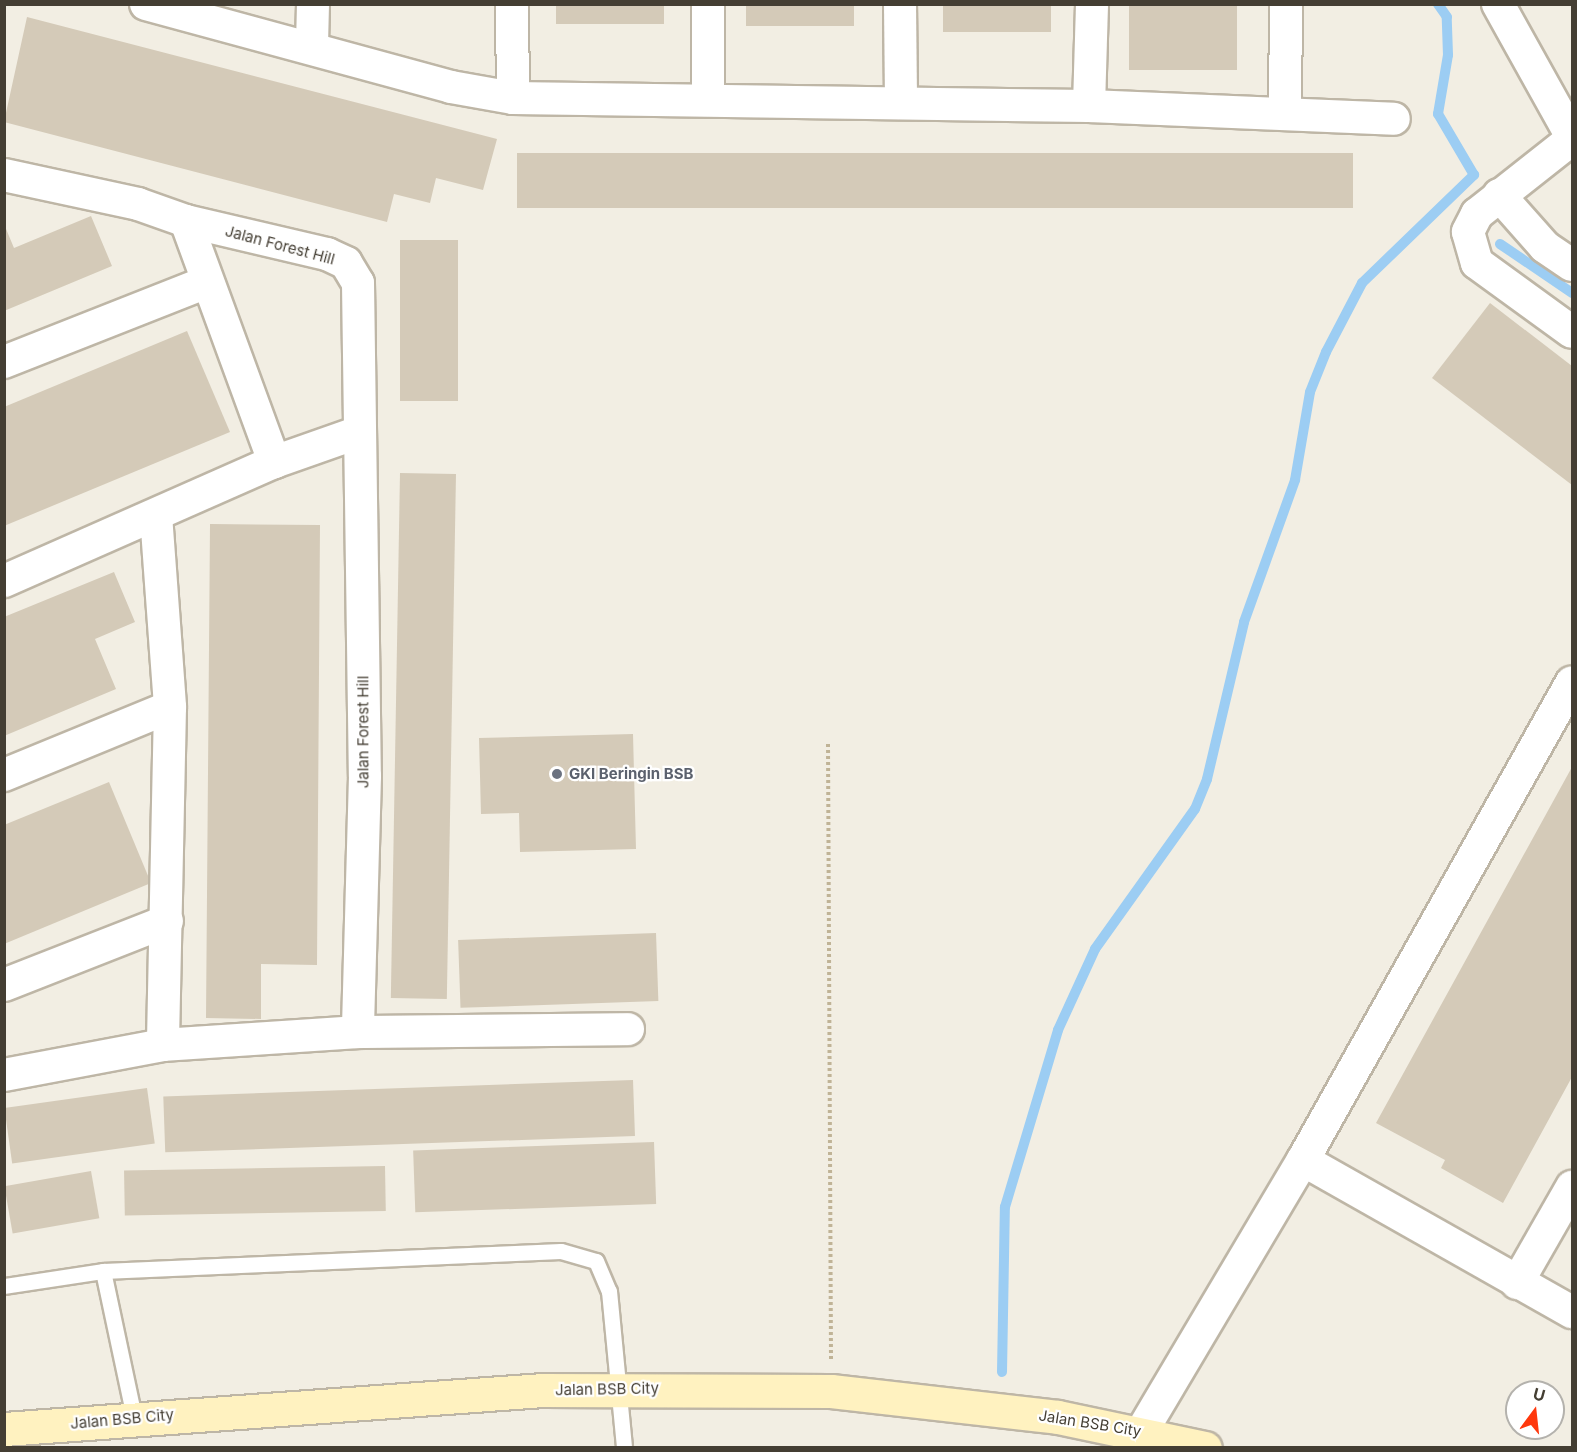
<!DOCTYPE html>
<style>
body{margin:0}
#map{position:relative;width:1577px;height:1452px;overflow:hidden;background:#f2eee3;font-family:Inter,sans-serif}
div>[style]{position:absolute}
.stream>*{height:10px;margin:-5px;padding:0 5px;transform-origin:5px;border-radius:5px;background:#9ccdf3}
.building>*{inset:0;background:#d4cab8;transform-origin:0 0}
.path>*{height:4px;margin-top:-2px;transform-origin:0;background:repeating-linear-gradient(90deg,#c0b396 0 3px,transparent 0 6px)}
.roads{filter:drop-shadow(2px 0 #beb6a6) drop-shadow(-2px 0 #beb6a6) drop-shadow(0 2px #beb6a6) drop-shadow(0 -2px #beb6a6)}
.lane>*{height:15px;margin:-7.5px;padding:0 7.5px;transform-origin:7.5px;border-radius:7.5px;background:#fff}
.street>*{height:32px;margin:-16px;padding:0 16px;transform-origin:16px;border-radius:16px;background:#fff}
.secondary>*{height:33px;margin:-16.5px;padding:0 16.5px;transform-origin:16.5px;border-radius:16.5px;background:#fff2c0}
.dots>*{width:16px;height:16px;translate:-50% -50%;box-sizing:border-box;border:3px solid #fff;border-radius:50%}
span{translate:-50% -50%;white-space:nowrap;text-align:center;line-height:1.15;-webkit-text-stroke:4.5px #fff;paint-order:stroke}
.street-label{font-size:15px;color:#443e33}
.worship-label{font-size:15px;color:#5b616d;font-weight:700}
.left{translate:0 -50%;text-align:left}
.frame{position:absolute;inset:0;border:6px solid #443e33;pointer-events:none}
.north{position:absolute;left:1505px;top:1380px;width:60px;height:60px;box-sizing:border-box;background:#fff;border:2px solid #b4b2ad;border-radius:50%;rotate:15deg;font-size:16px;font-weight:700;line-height:24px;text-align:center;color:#443e33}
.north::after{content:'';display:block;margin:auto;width:21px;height:27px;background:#ff380d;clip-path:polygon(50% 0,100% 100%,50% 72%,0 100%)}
</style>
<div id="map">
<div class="stream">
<div style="left:1500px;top:244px;width:87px;rotate:34.2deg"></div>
<div style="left:1002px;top:1372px;width:165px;rotate:-89deg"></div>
<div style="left:1005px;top:1207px;width:185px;rotate:-73.3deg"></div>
<div style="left:1058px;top:1030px;width:89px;rotate:-65.4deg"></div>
<div style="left:1095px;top:949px;width:172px;rotate:-54.5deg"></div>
<div style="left:1195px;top:809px;width:32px;rotate:-68deg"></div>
<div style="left:1207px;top:779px;width:161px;rotate:-76.7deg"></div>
<div style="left:1244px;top:622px;width:151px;rotate:-70.2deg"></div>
<div style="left:1295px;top:480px;width:89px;rotate:-80.3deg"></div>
<div style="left:1310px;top:392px;width:43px;rotate:-68.2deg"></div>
<div style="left:1326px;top:352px;width:78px;rotate:-62.4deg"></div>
<div style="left:1362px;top:283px;width:156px;rotate:-44deg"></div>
<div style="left:1474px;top:175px;width:71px;rotate:-120.5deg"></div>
<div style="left:1438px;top:114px;width:60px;rotate:-80.4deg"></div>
<div style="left:1448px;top:55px;width:38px;rotate:-92deg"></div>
<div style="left:1447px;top:17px;width:16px;rotate:-125deg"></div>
</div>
<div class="building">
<div style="left:556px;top:4px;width:108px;height:20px"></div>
<div style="left:746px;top:4px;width:108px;height:22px"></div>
<div style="left:943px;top:4px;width:108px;height:28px"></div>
<div style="left:1129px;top:4px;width:108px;height:66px"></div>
<div style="clip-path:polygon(27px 17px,497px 139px,483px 190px,436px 178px,430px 203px,394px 194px,387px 222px,4px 122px)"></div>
<div style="left:517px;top:153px;width:836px;height:55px"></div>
<div style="clip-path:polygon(91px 216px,112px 266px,4px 311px,4px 224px,14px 248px)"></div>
<div style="left:400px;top:240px;width:58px;height:161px"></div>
<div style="clip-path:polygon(1490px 303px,1572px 366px,1572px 485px,1432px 378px)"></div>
<div style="clip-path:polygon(187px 331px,230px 432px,4px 526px,4px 407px)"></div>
<div style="left:400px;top:473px;width:56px;height:525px;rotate:1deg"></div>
<div style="clip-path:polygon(210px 524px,320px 525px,317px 965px,261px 964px,261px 1019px,206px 1018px)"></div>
<div style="clip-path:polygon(114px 572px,135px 622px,95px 639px,116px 689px,4px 736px,4px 617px)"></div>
<div style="clip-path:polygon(633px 734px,636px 849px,520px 852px,519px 813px,481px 814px,479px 738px)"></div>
<div style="clip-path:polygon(1572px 767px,1572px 1077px,1503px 1203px,1441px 1168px,1445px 1160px,1376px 1123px)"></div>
<div style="clip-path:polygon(109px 782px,151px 883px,4px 944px,4px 825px)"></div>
<div style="left:656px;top:933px;width:68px;height:198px;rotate:88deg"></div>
<div style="left:633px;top:1080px;width:56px;height:470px;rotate:88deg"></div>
<div style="left:147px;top:1088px;width:56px;height:144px;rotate:82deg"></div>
<div style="left:654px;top:1142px;width:62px;height:241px;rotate:88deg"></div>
<div style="left:385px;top:1166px;width:45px;height:261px;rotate:89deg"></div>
<div style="left:91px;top:1171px;width:48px;height:88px;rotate:80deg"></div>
</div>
<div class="path">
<div style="left:828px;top:744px;width:616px;rotate:89.72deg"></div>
</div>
<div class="roads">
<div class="lane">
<div style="left:4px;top:1286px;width:100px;rotate:-8.6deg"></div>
<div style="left:134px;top:1417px;width:149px;rotate:-102deg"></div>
<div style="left:103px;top:1271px;width:458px;rotate:-2.5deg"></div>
<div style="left:561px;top:1251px;width:36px;rotate:16deg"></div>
<div style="left:596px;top:1261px;width:33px;rotate:67deg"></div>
<div style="left:609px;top:1291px;width:158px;rotate:84.5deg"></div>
</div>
<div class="street">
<div style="left:146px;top:4px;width:316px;rotate:15.2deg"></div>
<div style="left:451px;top:87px;width:63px;rotate:10.1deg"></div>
<div style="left:513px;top:98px;width:576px;rotate:0.8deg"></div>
<div style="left:1089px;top:106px;width:305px;rotate:2.4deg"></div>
<div style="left:512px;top:4px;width:94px;rotate:89.4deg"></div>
<div style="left:708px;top:4px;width:94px;rotate:90deg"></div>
<div style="left:900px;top:4px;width:99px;rotate:89.4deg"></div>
<div style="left:1498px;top:4px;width:152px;rotate:60.9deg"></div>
<div style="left:312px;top:45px;width:41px;rotate:-88.6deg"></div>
<div style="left:1089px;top:106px;width:102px;rotate:-88.3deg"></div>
<div style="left:1285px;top:114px;width:110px;rotate:-89.5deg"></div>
<div style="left:1572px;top:139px;width:121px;rotate:141.7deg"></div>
<div style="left:1477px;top:214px;width:20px;rotate:117deg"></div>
<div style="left:1468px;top:232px;width:32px;rotate:74deg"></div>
<div style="left:1477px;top:263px;width:117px;rotate:36deg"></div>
<div style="left:4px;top:175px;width:137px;rotate:12.2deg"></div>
<div style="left:138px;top:204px;width:51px;rotate:19.5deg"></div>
<div style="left:186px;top:221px;width:257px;rotate:69.9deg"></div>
<div style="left:1499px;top:195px;width:69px;rotate:48.5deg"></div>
<div style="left:1545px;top:247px;width:32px;rotate:34deg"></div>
<div style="left:186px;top:221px;width:145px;rotate:13.2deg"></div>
<div style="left:327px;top:254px;width:21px;rotate:25deg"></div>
<div style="left:346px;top:263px;width:23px;rotate:59deg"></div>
<div style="left:358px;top:283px;width:493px;rotate:89.2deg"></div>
<div style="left:365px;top:776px;width:256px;rotate:91.6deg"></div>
<div style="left:358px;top:1032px;width:270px;rotate:-0.6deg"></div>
<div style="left:4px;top:362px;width:216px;rotate:-21.5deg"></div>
<div style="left:156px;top:515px;width:193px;rotate:85.8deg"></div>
<div style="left:170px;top:707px;width:338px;rotate:91.2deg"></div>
<div style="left:4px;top:581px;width:295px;rotate:-23.8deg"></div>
<div style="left:274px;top:462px;width:90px;rotate:-19.4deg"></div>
<div style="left:4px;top:775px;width:179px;rotate:-22.3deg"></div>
<div style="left:4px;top:985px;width:175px;rotate:-21.4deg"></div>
<div style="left:4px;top:1075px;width:162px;rotate:-10.7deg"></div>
<div style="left:163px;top:1045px;width:195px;rotate:-3.8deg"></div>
<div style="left:1303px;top:1160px;width:548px;rotate:-60.63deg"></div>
<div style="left:1517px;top:1283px;width:111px;rotate:-60.2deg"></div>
<div style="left:1142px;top:1431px;width:315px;rotate:-59.3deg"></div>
<div style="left:1303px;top:1160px;width:309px;rotate:29.5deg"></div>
</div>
<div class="secondary">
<div style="left:4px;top:1429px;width:540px;rotate:-4.14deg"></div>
<div style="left:543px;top:1390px;width:288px;rotate:0.2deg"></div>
<div style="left:831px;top:1391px;width:228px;rotate:6.5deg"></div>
<div style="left:1058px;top:1417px;width:150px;rotate:11.9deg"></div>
</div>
</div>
<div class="dots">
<div style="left:557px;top:774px;background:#6b7280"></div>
</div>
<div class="street-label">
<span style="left:280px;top:245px;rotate:15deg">Jalan Forest Hill</span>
<span style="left:363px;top:732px;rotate:-90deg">Jalan Forest Hill</span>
<span style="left:607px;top:1389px;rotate:-1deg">Jalan BSB City</span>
<span style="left:122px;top:1419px;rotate:-5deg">Jalan BSB City</span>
<span style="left:1090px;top:1423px;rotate:9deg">Jalan BSB City</span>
</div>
<div class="worship-label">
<span class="left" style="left:569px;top:774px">GKI Beringin BSB</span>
</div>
<div class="frame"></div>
<div class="north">U</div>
</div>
